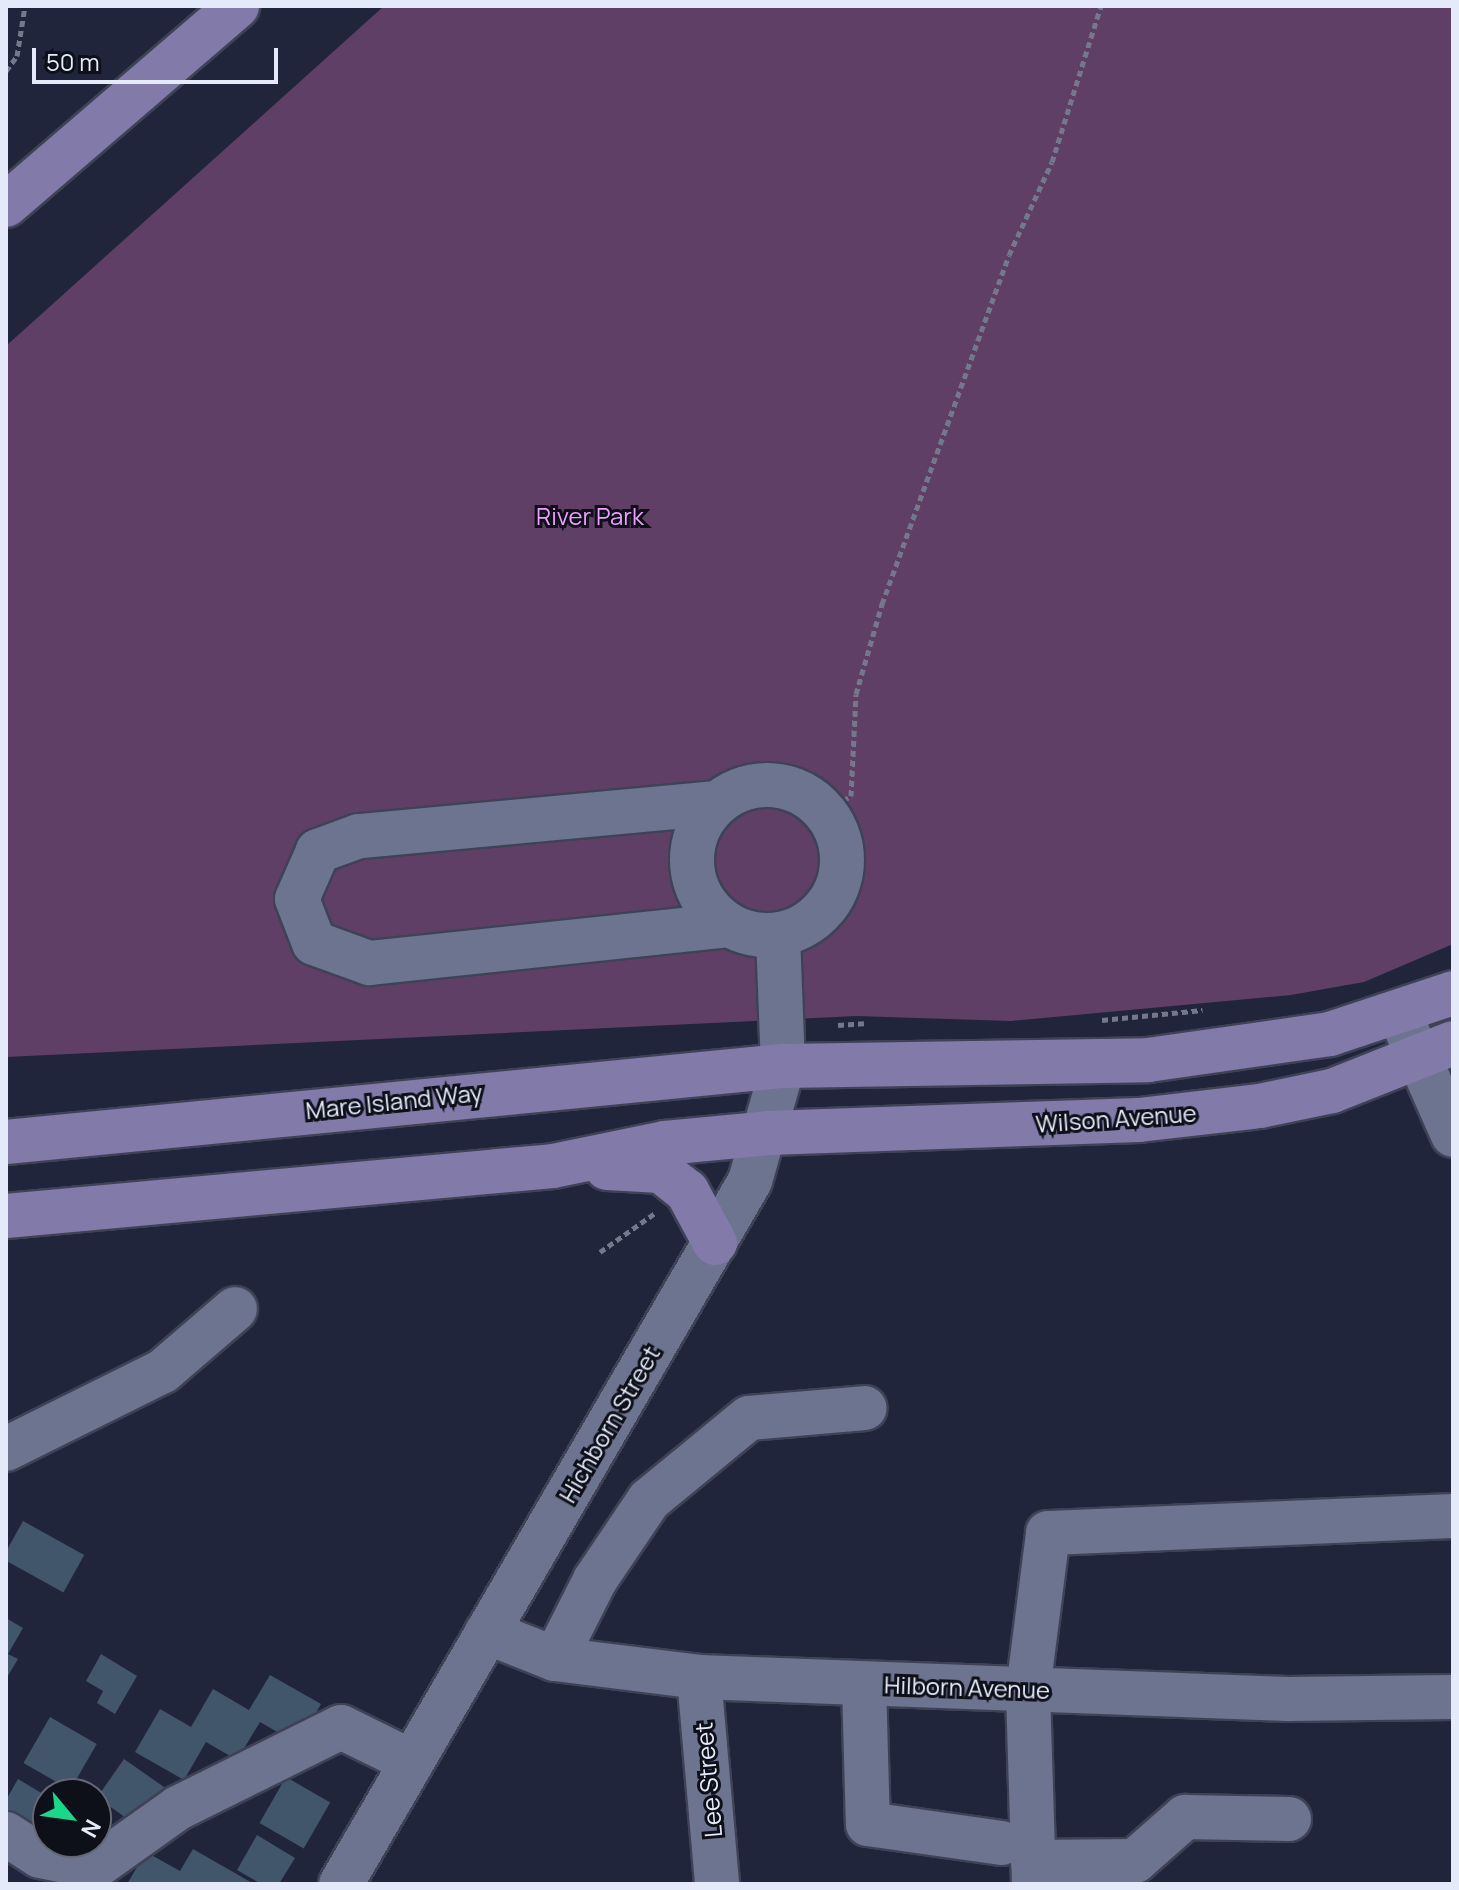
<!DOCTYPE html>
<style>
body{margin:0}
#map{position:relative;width:1459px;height:1890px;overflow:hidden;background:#20253c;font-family:Manrope,sans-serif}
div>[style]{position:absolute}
.green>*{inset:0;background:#603f67}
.building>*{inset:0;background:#41556b;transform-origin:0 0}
.path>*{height:5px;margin-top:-2.5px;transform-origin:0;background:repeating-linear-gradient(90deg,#73788d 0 6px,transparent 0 10px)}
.roads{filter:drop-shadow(2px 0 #3f4256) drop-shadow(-2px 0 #3f4256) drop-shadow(0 2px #3f4256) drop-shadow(0 -2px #3f4256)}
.minor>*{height:44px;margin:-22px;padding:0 22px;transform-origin:22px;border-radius:22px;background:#6d7490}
.minor>.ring{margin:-22px;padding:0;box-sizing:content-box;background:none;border:44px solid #6d7490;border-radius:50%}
.major>*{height:44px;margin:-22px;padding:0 22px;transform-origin:22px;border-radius:22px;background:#827aa9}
span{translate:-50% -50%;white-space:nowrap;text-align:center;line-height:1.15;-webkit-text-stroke:6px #0d0f19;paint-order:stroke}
.park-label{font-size:24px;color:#ee9dfe}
.street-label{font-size:24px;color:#e5eafa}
.frame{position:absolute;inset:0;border:8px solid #e5eafa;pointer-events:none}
.north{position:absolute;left:32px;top:1778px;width:80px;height:80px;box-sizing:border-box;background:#0d0f19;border:2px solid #636773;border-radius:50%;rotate:119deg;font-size:22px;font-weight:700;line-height:32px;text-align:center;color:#e5eafa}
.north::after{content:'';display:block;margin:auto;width:28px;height:36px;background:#17d989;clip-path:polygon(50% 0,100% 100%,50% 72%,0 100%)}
.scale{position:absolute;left:32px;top:48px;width:246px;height:36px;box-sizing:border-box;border:4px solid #e5eafa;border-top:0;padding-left:10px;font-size:24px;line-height:28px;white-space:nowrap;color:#e5eafa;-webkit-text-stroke:6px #0d0f19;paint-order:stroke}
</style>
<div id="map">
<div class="green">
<div style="clip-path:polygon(384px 6px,1453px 6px,1453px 944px,1364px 982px,1291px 995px,1011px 1021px,856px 1016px,6px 1057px,6px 346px)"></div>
</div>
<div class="building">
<div style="left:23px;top:1521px;width:70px;height:43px;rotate:29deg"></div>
<div style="clip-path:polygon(6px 1618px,23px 1628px,8px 1654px,18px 1659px,6px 1679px)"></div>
<div style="clip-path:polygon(101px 1654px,137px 1676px,115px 1714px,97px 1703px,103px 1691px,86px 1681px)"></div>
<div style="clip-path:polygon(270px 1675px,321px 1704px,298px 1744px,260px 1722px,237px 1760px,206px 1742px,184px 1780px,135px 1752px,160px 1709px,191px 1727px,213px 1689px,249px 1710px)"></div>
<div style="left:50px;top:1717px;width:54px;height:53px;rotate:30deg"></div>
<div style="left:124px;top:1759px;width:54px;height:47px;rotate:35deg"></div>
<div style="left:286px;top:1777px;width:51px;height:53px;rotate:30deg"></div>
<div style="clip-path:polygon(18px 1779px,48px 1797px,48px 1842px,6px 1823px,6px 1800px)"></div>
<div style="clip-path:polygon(257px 1835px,295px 1858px,279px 1884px,261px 1884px,237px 1870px)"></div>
<div style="clip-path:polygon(193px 1849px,254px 1884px,127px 1884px,146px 1852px,180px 1871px)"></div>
</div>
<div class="path">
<div style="left:6px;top:71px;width:19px;rotate:-54deg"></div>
<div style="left:17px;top:56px;width:51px;rotate:-80.9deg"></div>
<div style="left:825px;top:810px;width:30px;rotate:-28deg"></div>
<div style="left:851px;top:796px;width:102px;rotate:-87.2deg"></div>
<div style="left:856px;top:694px;width:94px;rotate:-73.9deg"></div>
<div style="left:882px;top:604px;width:371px;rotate:-70deg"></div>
<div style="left:1009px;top:255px;width:102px;rotate:-65.2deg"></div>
<div style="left:1052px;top:162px;width:164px;rotate:-72.6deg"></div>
<div style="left:1102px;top:1020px;width:101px;rotate:-5.7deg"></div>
<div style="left:838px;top:1025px;width:26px;rotate:-4deg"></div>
<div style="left:600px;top:1252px;width:67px;rotate:-35.3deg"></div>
</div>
<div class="roads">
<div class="minor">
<div class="ring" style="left:692px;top:785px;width:106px;height:106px"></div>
<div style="left:717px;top:803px;width:360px;rotate:174.7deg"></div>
<div style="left:359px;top:836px;width:44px;rotate:159.9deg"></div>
<div style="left:318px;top:851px;width:52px;rotate:113.6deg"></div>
<div style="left:297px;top:899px;width:47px;rotate:68.9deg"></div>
<div style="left:314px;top:943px;width:59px;rotate:20deg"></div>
<div style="left:369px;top:963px;width:361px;rotate:-6deg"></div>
<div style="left:1400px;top:1015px;width:131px;rotate:66.2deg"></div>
<div style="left:6px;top:1449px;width:175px;rotate:-26.4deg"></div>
<div style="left:163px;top:1371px;width:95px;rotate:-40.7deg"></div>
<div style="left:487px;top:1632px;width:73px;rotate:21.7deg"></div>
<div style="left:555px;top:1659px;width:145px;rotate:7.1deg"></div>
<div style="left:699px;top:1677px;width:589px;rotate:2.14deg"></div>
<div style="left:1288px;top:1699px;width:165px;rotate:-0.7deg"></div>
<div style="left:555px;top:1659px;width:89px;rotate:-63.1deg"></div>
<div style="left:595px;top:1580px;width:97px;rotate:-56deg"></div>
<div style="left:649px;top:1500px;width:129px;rotate:-39.4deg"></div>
<div style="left:749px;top:1418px;width:116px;rotate:-4.9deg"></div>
<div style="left:699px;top:1677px;width:208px;rotate:85deg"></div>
<div style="left:864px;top:1684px;width:140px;rotate:88.4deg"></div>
<div style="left:868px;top:1824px;width:135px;rotate:8.1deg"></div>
<div style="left:6px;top:1834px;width:40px;rotate:32.9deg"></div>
<div style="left:40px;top:1856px;width:56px;rotate:11.3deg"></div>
<div style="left:95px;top:1867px;width:102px;rotate:-35.4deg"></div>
<div style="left:178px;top:1808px;width:182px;rotate:-26.4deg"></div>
<div style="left:341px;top:1727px;width:79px;rotate:26.2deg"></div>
<div style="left:1033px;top:1862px;width:102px;rotate:-0.6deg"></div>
<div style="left:1135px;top:1861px;width:67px;rotate:-41.3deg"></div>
<div style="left:1185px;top:1817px;width:104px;rotate:1.1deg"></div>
<div style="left:341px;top:1884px;width:813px;rotate:-59.81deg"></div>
<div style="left:750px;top:1181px;width:120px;rotate:-74deg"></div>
<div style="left:783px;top:1066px;width:131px;rotate:-92.2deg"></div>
<div style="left:1034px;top:1884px;width:194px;rotate:-91.8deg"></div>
<div style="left:1028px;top:1690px;width:158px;rotate:-82.7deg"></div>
<div style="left:1048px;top:1533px;width:405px;rotate:-2.4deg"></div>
</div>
<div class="major">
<div style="left:6px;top:205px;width:305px;rotate:-40.7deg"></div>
<div style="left:6px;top:1142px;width:781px;rotate:-5.59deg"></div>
<div style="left:783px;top:1066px;width:365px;rotate:-0.9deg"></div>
<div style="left:1148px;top:1060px;width:184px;rotate:-8.1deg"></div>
<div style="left:1330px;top:1034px;width:130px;rotate:-18.4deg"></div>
<div style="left:607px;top:1168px;width:54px;rotate:3.2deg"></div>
<div style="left:661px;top:1171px;width:33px;rotate:38deg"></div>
<div style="left:687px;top:1191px;width:59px;rotate:61.7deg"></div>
<div style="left:6px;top:1216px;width:549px;rotate:-5.22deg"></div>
<div style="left:553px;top:1166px;width:114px;rotate:-11.6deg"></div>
<div style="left:665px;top:1143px;width:104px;rotate:-5.5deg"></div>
<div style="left:769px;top:1133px;width:370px;rotate:-2deg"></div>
<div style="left:1139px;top:1120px;width:122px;rotate:-6.6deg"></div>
<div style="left:1260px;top:1106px;width:74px;rotate:-11.8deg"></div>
<div style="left:1332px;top:1091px;width:130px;rotate:-21.6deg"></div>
</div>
</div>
<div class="park-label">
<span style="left:590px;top:516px">River Park</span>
</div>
<div class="street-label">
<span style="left:394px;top:1101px;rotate:-6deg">Mare Island Way</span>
<span style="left:1116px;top:1118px;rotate:-4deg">Wilson Avenue</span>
<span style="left:609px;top:1424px;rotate:-60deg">Hichborn Street</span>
<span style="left:967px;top:1687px;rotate:2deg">Hilborn Avenue</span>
<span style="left:708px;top:1780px;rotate:-95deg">Lee Street</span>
</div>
<div class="frame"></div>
<div class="north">N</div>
<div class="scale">50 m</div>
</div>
